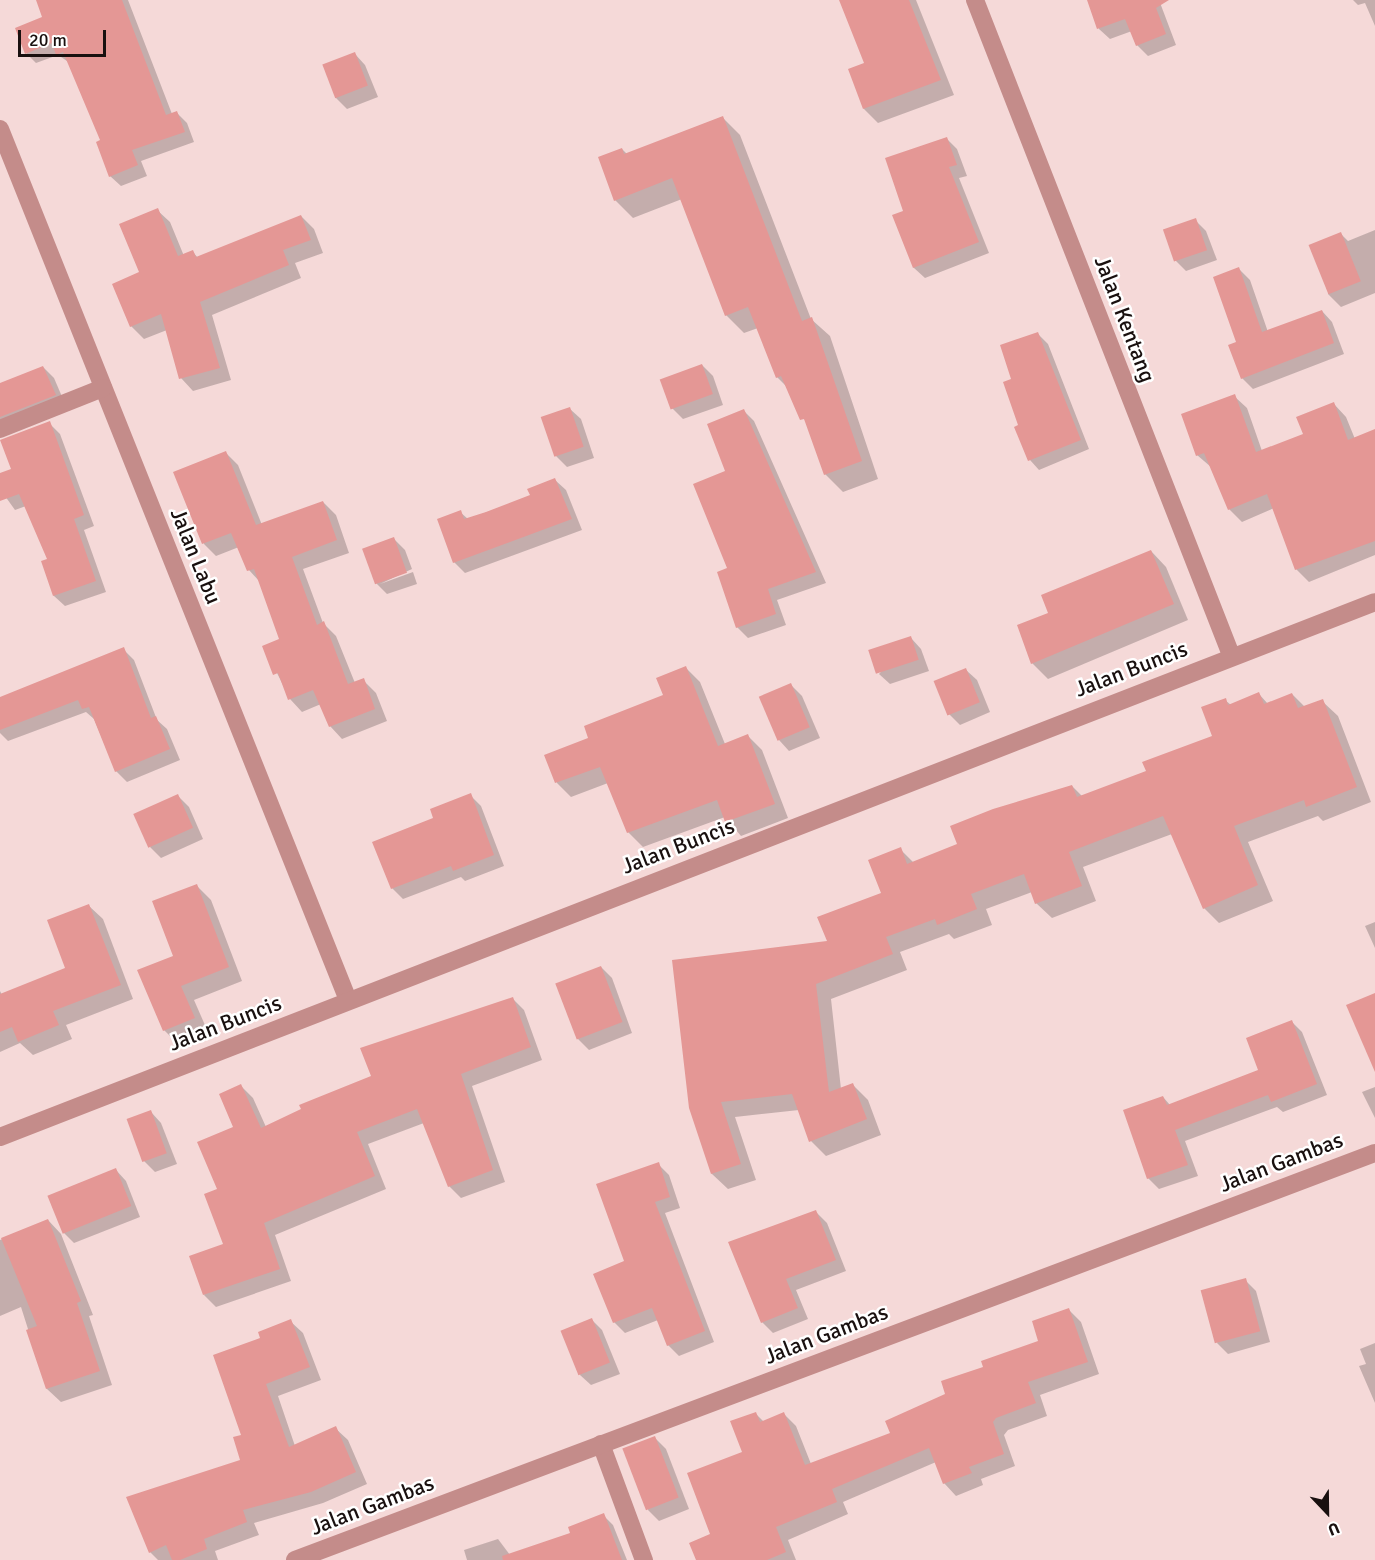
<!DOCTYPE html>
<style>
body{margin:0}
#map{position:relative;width:1375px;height:1560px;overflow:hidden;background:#f5d9d8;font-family:Signika,sans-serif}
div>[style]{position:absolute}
.shadow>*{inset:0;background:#0003}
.building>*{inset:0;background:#e49795;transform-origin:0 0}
.minor>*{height:18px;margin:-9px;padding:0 9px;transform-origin:9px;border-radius:9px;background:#c48c8a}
.tertiary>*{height:18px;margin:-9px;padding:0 9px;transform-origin:9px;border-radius:9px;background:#c48c8a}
span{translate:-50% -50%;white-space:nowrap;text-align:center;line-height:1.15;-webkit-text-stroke:5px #fff;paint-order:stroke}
.street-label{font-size:22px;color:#19100f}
.north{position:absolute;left:1297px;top:1482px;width:60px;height:60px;-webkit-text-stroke:4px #fff;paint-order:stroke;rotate:158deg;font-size:16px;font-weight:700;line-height:24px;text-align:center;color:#19100f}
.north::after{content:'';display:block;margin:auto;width:21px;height:27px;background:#19100f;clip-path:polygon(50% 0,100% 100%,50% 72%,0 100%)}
.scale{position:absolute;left:18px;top:30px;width:88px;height:27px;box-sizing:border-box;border:3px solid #19100f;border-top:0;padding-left:8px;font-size:18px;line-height:21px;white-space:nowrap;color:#19100f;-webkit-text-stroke:4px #fff;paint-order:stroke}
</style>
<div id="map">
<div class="shadow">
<div style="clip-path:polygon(37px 0,128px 0,172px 114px,177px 113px,187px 123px,194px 142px,141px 161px,147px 176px,121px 186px,110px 176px,102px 141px,70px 63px,58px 55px,36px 63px,26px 53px,44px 18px)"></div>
<div style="clip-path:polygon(841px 0,916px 0,954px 95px,878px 123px,864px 109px,866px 64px)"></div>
<div style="clip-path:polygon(1088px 0,1159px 0,1176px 45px,1148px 56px,1137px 45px,1132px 31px,1110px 39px,1099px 29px)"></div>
<div style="clip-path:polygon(1353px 0,1375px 0,1375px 26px,1365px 3px,1358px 5px)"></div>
<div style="clip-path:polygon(355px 54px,365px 65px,378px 97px,347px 109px,336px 98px,324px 65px)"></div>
<div style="clip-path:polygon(722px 117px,740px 135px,811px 319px,830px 336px,878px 479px,843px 492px,825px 474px,808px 426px,788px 388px,777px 377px,758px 328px,744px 333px,726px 315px,682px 199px,633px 218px,615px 200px,622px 149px,627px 154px)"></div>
<div style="clip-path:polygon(947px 139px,957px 149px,967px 176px,959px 178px,989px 253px,925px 278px,914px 268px,894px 216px,905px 212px)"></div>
<div style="clip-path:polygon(157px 210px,170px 222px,184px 256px,193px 252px,198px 258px,301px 216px,314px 229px,323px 253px,295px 263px,301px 278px,212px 315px,231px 380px,193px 391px,181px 378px,167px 330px,144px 339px,131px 326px,114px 285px,141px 273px)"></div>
<div style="clip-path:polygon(1195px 220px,1206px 231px,1217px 260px,1186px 271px,1175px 260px)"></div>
<div style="clip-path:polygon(1375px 230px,1375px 293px,1341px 307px,1328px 294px,1341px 234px,1348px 241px)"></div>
<div style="clip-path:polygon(1239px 269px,1250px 280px,1268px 332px,1322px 311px,1332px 322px,1344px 354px,1253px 389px,1242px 378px)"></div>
<div style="clip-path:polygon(1038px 334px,1048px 344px,1089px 449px,1039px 470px,1030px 460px,1016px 428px,1020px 426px,1013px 380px)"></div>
<div style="clip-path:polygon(702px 365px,713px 376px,723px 405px,683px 419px,672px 408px)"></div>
<div style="clip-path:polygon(43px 367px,54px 378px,66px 406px,0 432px,0 385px)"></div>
<div style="clip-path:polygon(1234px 396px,1247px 408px,1262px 451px,1305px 435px,1334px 404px,1346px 417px,1355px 439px,1375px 430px,1375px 555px,1309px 582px,1296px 569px,1274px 508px,1242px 522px,1229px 509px,1211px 467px,1197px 455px)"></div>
<div style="clip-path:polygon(570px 409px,581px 419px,594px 458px,567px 467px,556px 456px)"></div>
<div style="clip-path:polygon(743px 410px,754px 421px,826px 583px,777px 600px,786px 625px,748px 638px,737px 627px,729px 569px,727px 471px)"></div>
<div style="clip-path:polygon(49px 423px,60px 434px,94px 526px,84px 530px,106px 592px,65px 606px,54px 596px,49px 560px,26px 506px,15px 510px,0 489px,0 475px,13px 470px)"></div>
<div style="clip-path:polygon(226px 453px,238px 465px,262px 525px,323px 502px,336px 515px,349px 553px,303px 569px,323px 623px,336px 636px,355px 683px,363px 680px,376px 693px,387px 721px,342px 739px,330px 726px,321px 704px,302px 712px,290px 699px,264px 647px,281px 640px,260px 582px,249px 570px,239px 547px,216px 556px,204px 544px,175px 473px)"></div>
<div style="clip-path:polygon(555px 480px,566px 490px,582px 530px,465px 573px,454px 562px,460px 512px,468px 519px,532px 496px)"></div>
<div style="clip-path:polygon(394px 539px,405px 550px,412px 569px,380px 584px,413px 572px,417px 584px,387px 594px,376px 583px)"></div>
<div style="clip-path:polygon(1151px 551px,1166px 567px,1188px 620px,1048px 679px,1032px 663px,1050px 614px)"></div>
<div style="clip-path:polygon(911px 638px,921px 649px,929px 671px,890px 684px,879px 674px)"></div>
<div style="clip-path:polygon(123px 649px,134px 660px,157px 720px,167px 729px,180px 760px,127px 782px,116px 771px,94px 719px,86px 712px,8px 741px,0 733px,0 698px)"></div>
<div style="clip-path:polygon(685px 667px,700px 682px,725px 744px,748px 736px,762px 750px,788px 818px,741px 836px,725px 817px,643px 847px,628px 832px,608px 783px,571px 797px,557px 783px,546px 756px,590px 739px,665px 696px)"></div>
<div style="clip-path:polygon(966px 670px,977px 680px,990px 712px,960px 725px,949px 714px)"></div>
<div style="clip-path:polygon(791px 685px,802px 696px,820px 738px,789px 751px,779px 740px,761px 698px)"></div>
<div style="clip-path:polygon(1259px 694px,1268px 704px,1292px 694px,1305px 707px,1322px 701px,1338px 716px,1371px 802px,1323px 821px,1318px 816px,1248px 842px,1273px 901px,1219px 923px,1204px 908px,1172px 834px,1083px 867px,1096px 901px,1052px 918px,1036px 903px,1032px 892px,986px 909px,992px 925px,954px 939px,949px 934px,900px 952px,907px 970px,831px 999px,841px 1089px,852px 1084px,868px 1100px,881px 1135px,826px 1156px,811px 1141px,799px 1110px,735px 1117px,756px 1180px,728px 1189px,712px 1174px,691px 1107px,829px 943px,883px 893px,900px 849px,914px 863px,959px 845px,1072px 786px,1082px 796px,1148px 772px,1214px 737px,1225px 700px,1231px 705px)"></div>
<div style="clip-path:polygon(470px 795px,481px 806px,504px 866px,465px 881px,461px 877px,403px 899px,392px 888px,435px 819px)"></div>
<div style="clip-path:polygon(178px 796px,189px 807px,203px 839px,161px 858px,150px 847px)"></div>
<div style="clip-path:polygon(197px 886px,211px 900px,242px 981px,194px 1000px,208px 1032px,178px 1044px,164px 1030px,175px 957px)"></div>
<div style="clip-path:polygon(89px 906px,103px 919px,133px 999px,66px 1025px,72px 1039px,33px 1055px,20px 1043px,0 1052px,0 991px,2px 995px,67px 968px)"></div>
<div style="clip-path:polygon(1375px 922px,1375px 948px,1365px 926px)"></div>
<div style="clip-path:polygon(601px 967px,612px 978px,632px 1033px,589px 1050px,578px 1039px)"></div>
<div style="clip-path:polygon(512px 998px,524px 1010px,542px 1060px,472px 1086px,505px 1182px,461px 1198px,449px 1186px,424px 1123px,368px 1144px,386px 1189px,275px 1235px,291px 1281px,216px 1307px,204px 1295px,225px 1245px,218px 1190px,235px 1128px,241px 1086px,253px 1098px,266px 1127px,373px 1077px)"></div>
<div style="clip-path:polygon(1292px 1022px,1302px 1032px,1327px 1095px,1283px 1112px,1277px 1107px,1185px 1141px,1198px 1176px,1159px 1189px,1148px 1178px,1163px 1097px,1170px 1105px,1260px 1071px)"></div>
<div style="clip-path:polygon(1375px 1087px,1375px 1118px,1362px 1092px)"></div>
<div style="clip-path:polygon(151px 1112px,161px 1123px,177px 1164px,155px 1172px,144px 1161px)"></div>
<div style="clip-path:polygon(658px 1164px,669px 1175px,680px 1208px,665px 1213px,714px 1342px,679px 1356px,668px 1345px,658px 1320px,625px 1333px,614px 1322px,626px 1262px)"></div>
<div style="clip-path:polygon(116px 1170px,126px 1181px,140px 1217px,74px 1243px,63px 1232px,49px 1196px)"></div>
<div style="clip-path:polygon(816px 1212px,827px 1223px,846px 1271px,796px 1290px,808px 1319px,773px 1333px,762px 1322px,730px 1243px)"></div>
<div style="clip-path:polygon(48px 1220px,61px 1234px,93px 1315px,89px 1316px,112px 1385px,61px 1402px,47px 1389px,21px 1307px,0 1316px,0 1240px)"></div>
<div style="clip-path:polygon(1245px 1280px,1256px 1291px,1270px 1342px,1228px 1354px,1217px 1343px)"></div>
<div style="clip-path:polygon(1069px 1310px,1081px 1322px,1099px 1374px,1040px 1395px,1047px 1416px,1008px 1430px,1004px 1435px,1015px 1466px,981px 1479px,983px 1485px,956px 1496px,944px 1483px,936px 1462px,843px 1502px,848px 1514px,788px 1540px,796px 1560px,698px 1560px,712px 1535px,756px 1414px,764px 1422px,784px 1414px,796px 1426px,811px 1464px,892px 1434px,985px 1368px,1040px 1342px)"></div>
<div style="clip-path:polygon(591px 1319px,602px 1330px,620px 1374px,591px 1385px,580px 1375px)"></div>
<div style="clip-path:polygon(290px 1321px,303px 1333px,321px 1380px,278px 1396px,295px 1446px,335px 1428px,348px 1440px,367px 1484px,323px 1503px,254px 1523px,259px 1535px,215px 1551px,218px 1560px,158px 1560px,150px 1552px,241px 1461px,262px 1339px)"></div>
<div style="clip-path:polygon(1375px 1343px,1375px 1403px,1359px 1366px,1366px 1364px,1360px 1349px)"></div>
<div style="clip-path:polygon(655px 1438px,666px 1449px,689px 1509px,659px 1521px,648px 1510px)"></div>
<div style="clip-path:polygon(603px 1515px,613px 1525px,627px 1560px,467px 1560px,464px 1550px,498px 1539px,510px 1555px,572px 1533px)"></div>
</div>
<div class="building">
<div style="clip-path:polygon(36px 0,122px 0,166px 115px,177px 111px,185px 132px,132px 150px,138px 165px,109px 177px,96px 142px,100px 140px,63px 52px,56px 55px,52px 43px,25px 54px,15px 28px,42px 17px)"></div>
<div style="clip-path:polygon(839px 0,909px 0,941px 80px,863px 109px,848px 69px,864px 63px)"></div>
<div style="clip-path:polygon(1087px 0,1169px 0,1156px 8px,1166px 34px,1136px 46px,1125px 19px,1097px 29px)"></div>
<div style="left:355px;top:52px;width:36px;height:35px;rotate:69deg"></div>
<div style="clip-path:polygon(723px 116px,802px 321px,812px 317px,862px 461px,824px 475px,804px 419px,800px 420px,781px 376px,776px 378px,748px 307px,725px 316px,672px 178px,614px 201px,598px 157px,622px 148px,624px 154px)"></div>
<div style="clip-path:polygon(947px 137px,957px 165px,949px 167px,979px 242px,913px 268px,892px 215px,903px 211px,885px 158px)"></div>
<div style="clip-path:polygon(158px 208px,178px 256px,193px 250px,196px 257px,301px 215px,311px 240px,283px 250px,289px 265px,200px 302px,220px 368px,179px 379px,161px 314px,130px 327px,112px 284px,139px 272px,119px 224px)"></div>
<div style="left:1196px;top:218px;width:34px;height:35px;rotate:71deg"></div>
<div style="left:1341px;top:232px;width:53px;height:35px;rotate:68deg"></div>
<div style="clip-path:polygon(1239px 267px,1262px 332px,1322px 310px,1334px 343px,1241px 379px,1228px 345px,1236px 342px,1213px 277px)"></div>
<div style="clip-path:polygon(1038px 332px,1081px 440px,1028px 461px,1014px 427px,1018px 425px,1003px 382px,1011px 379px,1000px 345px)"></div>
<div style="left:702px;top:364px;width:32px;height:45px;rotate:70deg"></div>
<div style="clip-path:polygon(43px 366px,56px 395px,0 417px,0 383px)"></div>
<div style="clip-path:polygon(1235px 394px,1256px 452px,1303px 434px,1296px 417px,1334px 402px,1348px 440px,1375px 429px,1375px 541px,1295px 570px,1267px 494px,1228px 510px,1204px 453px,1196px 456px,1181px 414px)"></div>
<div style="left:570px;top:407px;width:42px;height:31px;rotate:71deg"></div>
<div style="clip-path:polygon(744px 409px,816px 572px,768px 589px,776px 614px,736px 628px,717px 572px,727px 568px,693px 484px,725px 471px,707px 424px)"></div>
<div style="clip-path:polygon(50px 421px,84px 515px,74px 519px,96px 581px,53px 596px,41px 561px,47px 559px,19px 494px,0 501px,0 473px,11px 469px,0 440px)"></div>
<div style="clip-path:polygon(226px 451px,256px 525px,323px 501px,337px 540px,292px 557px,317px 625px,324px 621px,348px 684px,364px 678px,375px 709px,329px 727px,313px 690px,288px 700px,278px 673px,273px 675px,262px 646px,279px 639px,254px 569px,247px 571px,231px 533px,202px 544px,173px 472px)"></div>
<div style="clip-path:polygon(555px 478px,572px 519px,453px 563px,437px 519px,461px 510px,464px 519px,486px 512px,530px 495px,527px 489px)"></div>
<div style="left:394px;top:537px;width:38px;height:34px;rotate:70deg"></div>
<div style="clip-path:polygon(1151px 550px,1174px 604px,1031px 664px,1017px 625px,1048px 613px,1041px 595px)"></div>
<div style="left:911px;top:636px;width:25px;height:45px;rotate:72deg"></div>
<div style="clip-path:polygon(124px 647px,151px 718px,156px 716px,170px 749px,115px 772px,89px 707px,82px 709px,78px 700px,0 730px,0 697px)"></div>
<div style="clip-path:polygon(686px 666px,718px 746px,748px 734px,775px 804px,725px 822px,717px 800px,627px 833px,600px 767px,555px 783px,544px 755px,588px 738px,584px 726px,663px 695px,656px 678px)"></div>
<div style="left:966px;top:668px;width:37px;height:35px;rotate:68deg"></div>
<div style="left:791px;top:683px;width:48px;height:35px;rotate:67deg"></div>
<div style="clip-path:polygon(1259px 692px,1264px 704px,1292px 693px,1298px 708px,1323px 699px,1357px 787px,1306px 807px,1304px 800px,1234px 826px,1258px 885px,1203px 909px,1163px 816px,1069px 852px,1082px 886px,1035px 904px,1024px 874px,971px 894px,977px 909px,937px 925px,935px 919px,886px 937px,893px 954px,816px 984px,829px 1092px,853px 1083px,867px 1119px,809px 1142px,792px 1094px,721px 1102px,741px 1164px,711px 1174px,689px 1108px,672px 960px,827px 941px,817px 917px,881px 893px,868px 860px,901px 847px,907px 864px,957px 844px,950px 826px,993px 809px,1072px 785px,1077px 797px,1146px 771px,1142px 762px,1212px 736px,1201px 707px,1226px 698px,1228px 705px)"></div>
<div style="clip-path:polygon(471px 793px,494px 855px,453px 871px,451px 866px,391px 889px,372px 842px,433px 818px,430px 809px)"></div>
<div style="left:178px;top:794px;width:37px;height:49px;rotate:66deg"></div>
<div style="clip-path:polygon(197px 884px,229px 967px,181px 986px,195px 1018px,163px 1031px,137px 970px,173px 956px,152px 901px)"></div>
<div style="clip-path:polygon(89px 904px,121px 985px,53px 1011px,59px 1025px,18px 1042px,12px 1027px,0 1032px,0 994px,65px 968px,47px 920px)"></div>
<div style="left:601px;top:966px;width:60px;height:49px;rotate:69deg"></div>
<div style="clip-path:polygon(1375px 993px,1375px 1072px,1346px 1005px)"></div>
<div style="clip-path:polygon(513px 997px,531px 1047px,461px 1074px,493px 1170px,448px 1187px,417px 1109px,357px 1132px,375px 1176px,264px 1223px,280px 1269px,203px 1295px,189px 1256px,223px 1244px,204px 1194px,217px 1189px,197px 1142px,233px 1127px,219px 1094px,241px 1084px,261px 1128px,301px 1109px,299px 1105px,371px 1076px,360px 1048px)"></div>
<div style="clip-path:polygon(1292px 1020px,1317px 1084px,1271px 1102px,1268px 1095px,1175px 1130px,1188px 1165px,1147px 1179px,1123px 1110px,1163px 1096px,1167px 1105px,1258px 1070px,1246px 1038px)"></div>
<div style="left:151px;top:1110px;width:46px;height:26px;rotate:70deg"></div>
<div style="clip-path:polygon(659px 1162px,670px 1197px,655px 1202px,705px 1331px,667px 1346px,652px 1308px,613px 1323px,593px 1274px,624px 1261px,596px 1184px)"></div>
<div style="left:116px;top:1168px;width:41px;height:74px;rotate:68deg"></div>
<div style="clip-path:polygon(816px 1210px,836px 1260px,786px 1279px,798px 1308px,761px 1323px,728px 1242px)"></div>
<div style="clip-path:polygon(48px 1219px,81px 1301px,77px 1303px,100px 1371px,46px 1389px,26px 1330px,37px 1326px,1px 1238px)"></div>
<div style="left:1246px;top:1278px;width:55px;height:47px;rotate:75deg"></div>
<div style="clip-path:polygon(1069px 1308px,1088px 1362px,1028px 1382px,1036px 1403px,996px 1418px,993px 1422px,1004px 1454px,969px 1467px,972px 1473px,943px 1484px,929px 1448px,832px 1489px,837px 1502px,776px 1527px,786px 1552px,767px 1560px,696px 1560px,689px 1543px,710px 1534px,687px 1473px,742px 1452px,730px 1421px,756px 1412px,760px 1422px,784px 1412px,805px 1465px,890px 1433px,885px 1421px,945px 1394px,941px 1381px,983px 1367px,981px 1361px,1038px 1341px,1032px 1321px)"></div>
<div style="left:592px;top:1318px;width:48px;height:34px;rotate:68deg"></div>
<div style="clip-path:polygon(291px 1319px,310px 1367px,266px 1384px,289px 1447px,336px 1426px,356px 1472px,311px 1492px,243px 1510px,247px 1522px,204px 1539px,207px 1549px,180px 1560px,172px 1560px,166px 1545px,149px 1553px,126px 1497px,240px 1460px,233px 1437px,241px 1435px,213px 1355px,260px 1338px,258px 1332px)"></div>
<div style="left:655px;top:1436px;width:66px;height:35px;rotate:69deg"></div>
<div style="clip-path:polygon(604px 1513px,622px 1560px,503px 1560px,502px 1556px,570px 1533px,568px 1527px)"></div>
</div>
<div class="minor">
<div style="left:975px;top:0;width:703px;rotate:68.65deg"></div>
<div style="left:0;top:129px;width:938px;rotate:68.22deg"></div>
<div style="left:0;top:429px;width:111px;rotate:-21.7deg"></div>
<div style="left:601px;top:1444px;width:124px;rotate:69.7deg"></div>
<div style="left:295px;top:1560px;width:1154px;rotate:-20.65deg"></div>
</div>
<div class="tertiary">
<div style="left:0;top:1137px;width:1475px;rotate:-21.26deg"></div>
</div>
<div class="street-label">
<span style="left:1125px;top:319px;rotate:69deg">Jalan Kentang</span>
<span style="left:196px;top:556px;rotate:68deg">Jalan Labu</span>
<span style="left:1131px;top:669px;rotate:-21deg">Jalan Buncis</span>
<span style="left:678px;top:846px;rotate:-21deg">Jalan Buncis</span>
<span style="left:225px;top:1023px;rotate:-21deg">Jalan Buncis</span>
<span style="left:1281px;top:1162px;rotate:-21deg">Jalan Gambas</span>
<span style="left:826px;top:1334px;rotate:-21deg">Jalan Gambas</span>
<span style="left:372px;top:1505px;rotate:-21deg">Jalan Gambas</span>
</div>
<div class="north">U</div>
<div class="scale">20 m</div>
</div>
